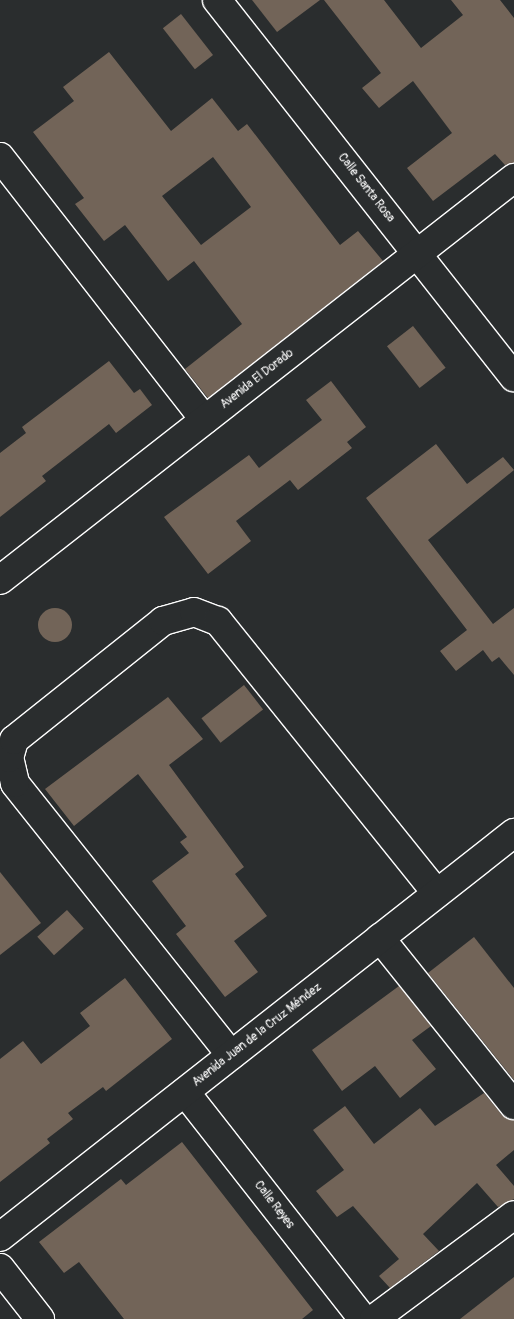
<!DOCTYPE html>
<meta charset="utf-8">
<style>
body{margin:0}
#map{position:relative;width:514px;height:1319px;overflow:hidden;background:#2a2d2e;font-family:Pangolin,sans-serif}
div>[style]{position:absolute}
.building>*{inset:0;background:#726458;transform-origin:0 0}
.round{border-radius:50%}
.roads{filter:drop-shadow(1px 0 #fff) drop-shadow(-1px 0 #fff) drop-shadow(0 1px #fff) drop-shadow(0 -1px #fff)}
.minor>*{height:28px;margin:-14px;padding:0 14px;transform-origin:14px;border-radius:14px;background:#2a2d2e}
span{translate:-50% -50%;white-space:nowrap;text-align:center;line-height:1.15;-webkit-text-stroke:4px #2a2d2e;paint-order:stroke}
.street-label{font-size:12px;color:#fff}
</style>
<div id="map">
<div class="building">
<div style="clip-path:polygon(252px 0,320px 0,277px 32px)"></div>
<div style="clip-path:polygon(324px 0,384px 0,421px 48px,463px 15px,451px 0,500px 0,514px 18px,514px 163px,505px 165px,495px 154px,433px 201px,407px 168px,452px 133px,413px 81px,379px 108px,362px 88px,381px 73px)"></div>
<div style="left:181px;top:14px;width:52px;height:23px;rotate:52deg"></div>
<div style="clip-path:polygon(evenodd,109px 52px,171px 131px,212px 98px,238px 131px,247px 124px,340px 245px,358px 231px,383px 261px,208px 398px,185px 369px,242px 324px,194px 261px,168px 281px,125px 225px,104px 241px,75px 204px,84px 198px,33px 132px,74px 101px,63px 87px,109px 52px,213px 157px,251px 207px,201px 245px,162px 196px,213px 157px)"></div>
<div style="left:413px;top:326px;width:53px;height:33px;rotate:52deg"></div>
<div style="clip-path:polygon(109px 361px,134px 393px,140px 389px,152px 405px,116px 433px,109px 424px,42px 476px,46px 481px,0 517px,0 453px,26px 433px,22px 427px)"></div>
<div style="clip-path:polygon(331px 381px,366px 427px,347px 442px,352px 448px,298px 490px,290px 480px,236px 521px,251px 541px,208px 574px,164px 517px,249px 455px,259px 468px,322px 420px,306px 400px)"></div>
<div style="clip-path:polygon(436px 444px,467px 484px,503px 457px,514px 470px,428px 540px,493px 624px,514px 608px,514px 675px,499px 657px,492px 662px,483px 650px,456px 671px,440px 651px,467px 630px,366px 498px)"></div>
<div class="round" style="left:38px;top:608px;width:34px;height:34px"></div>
<div style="left:244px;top:685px;width:31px;height:54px;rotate:52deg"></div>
<div style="clip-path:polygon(168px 697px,203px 739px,169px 765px,244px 867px,235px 874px,267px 916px,234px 941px,258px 972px,225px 997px,176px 934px,186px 926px,152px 881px,189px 853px,180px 842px,187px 837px,138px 774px,74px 826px,45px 789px)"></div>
<div style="clip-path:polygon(0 872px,41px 923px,0 955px)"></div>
<div style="left:67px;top:910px;width:25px;height:40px;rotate:48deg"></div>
<div style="clip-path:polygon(474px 937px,514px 988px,514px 1080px,428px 973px)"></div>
<div style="clip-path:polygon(125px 978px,172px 1039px,106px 1091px,103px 1087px,68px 1113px,73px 1119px,47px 1139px,50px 1143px,0 1182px,0 1059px,23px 1041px,41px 1064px,90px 1026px,80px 1013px)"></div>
<div style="clip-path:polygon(399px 986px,431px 1026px,412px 1040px,436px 1069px,400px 1098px,375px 1066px,342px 1091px,312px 1050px)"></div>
<div style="clip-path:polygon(484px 1093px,502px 1115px,514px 1120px,514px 1150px,496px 1165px,514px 1186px,514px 1199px,498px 1207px,477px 1183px,423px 1234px,439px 1251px,390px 1288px,379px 1276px,399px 1259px,353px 1206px,337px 1217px,316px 1191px,344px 1170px,313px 1130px,345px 1106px,374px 1144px,420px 1108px,435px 1126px)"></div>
<div style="clip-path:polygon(182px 1142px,313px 1310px,302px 1319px,124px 1319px,79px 1262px,64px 1273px,39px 1242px,121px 1179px,126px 1185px)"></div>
<div style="clip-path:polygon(514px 1277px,514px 1319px,460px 1319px)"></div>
</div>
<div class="roads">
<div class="minor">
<div style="left:217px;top:0;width:480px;rotate:51.8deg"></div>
<div style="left:0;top:157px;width:333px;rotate:52.1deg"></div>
<div style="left:0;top:580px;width:653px;rotate:-38.03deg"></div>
<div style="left:380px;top:938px;width:214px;rotate:51.3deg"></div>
<div style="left:231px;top:1055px;width:347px;rotate:-128.5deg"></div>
<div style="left:15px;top:783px;width:26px;rotate:-103deg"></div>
<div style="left:9px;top:758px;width:19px;rotate:-74deg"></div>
<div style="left:14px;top:740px;width:191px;rotate:-38.6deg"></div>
<div style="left:163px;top:621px;width:32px;rotate:-16deg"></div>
<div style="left:194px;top:612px;width:26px;rotate:21deg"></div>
<div style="left:218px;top:621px;width:349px;rotate:51.2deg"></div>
<div style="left:185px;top:1092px;width:288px;rotate:51.9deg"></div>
<div style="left:0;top:1237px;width:654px;rotate:-38.17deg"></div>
<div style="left:0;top:1268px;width:65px;rotate:51.9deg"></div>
<div style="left:374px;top:1319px;width:174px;rotate:-36.6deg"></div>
</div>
</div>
<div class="street-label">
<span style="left:366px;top:188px;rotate:52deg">Calle Santa Rosa</span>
<span style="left:257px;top:379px;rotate:-38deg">Avenida El Dorado</span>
<span style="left:257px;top:1035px;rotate:-38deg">Avenida Juan de la Cruz Méndez</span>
<span style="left:274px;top:1205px;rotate:52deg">Calle Reyes</span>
</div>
</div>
